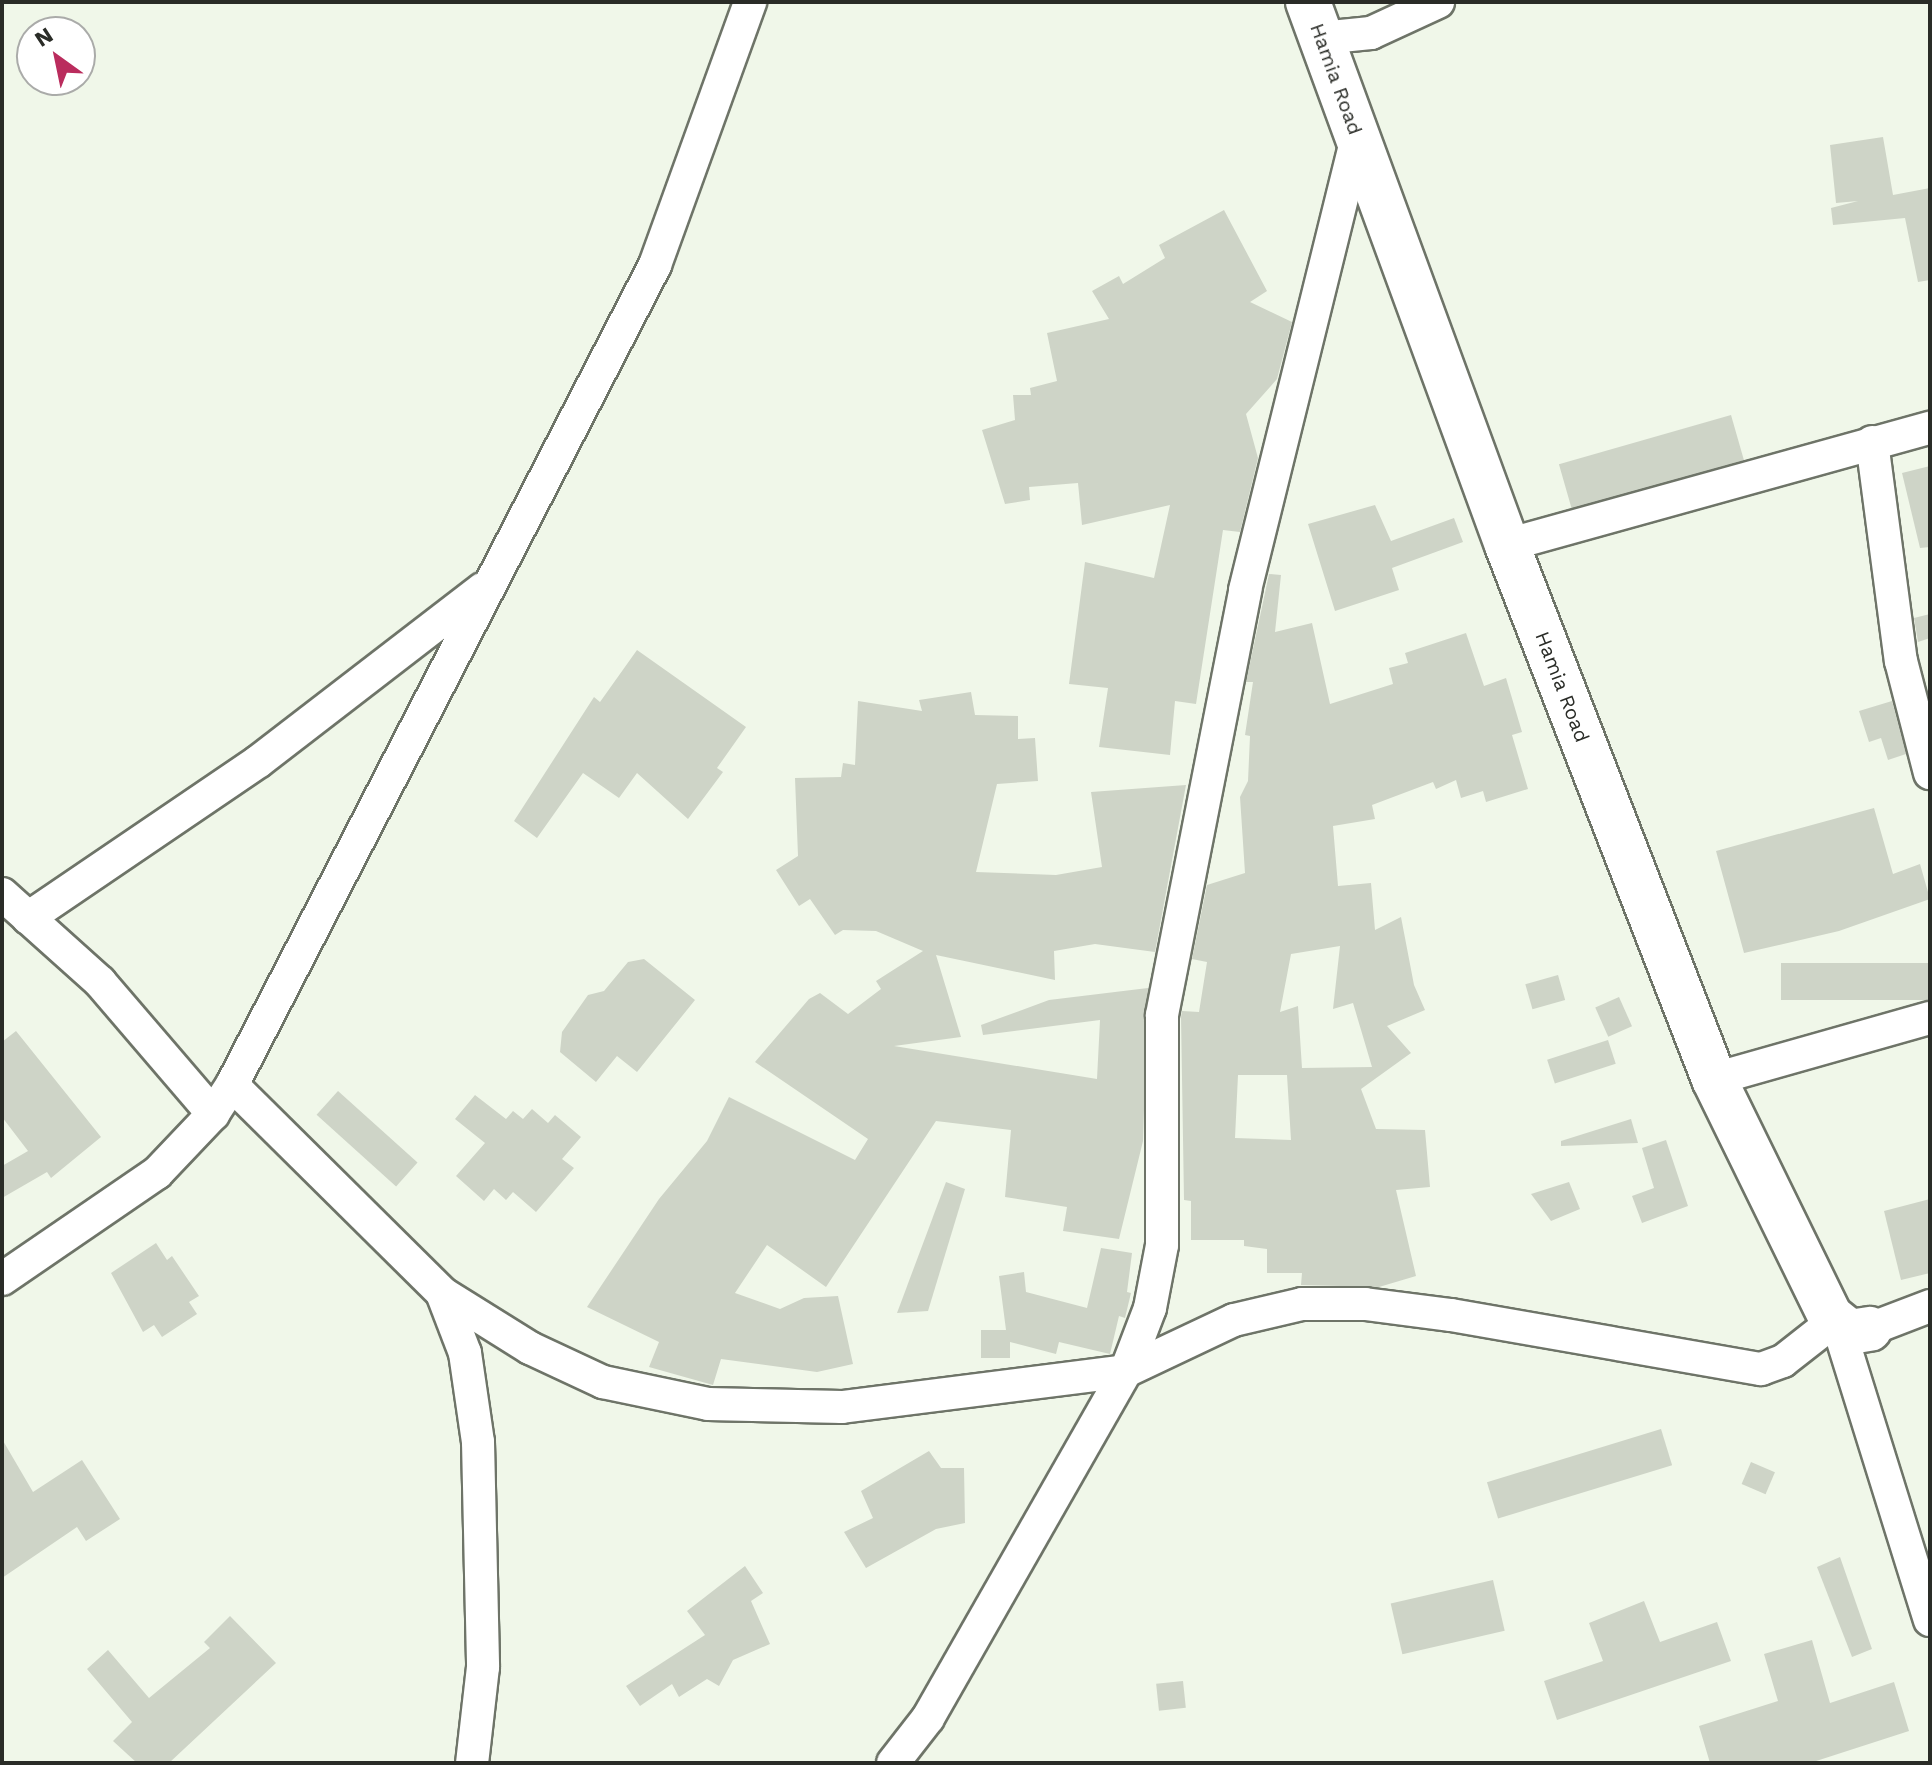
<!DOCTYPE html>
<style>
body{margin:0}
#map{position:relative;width:1932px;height:1765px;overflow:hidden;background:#f0f7e9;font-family:"Work Sans",sans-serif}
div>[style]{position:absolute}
.building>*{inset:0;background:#ced4c7;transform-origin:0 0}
.roads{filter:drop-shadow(2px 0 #6e7468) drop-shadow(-2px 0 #6e7468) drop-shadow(0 2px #6e7468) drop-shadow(0 -2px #6e7468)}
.street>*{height:32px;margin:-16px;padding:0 16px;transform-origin:16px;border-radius:16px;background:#fff}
.secondary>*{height:44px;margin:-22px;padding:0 22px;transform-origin:22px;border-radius:22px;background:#fff}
span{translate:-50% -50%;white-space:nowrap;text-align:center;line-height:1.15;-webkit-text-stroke:6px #fff;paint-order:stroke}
.street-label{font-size:20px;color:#2a2c27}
.frame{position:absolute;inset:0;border:4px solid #2a2c27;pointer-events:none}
.north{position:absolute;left:16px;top:16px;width:80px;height:80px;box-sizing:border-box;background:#fff;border:2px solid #aaaba9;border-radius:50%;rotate:327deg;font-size:22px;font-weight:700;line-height:32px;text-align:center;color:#2a2c27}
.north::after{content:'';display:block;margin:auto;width:28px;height:36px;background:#ba2c5d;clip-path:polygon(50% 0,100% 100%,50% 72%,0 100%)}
</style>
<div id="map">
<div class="building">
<div style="clip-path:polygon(1883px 137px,1893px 195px,1930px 188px,1930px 280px,1918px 282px,1905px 218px,1833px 225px,1831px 208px,1858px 201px,1836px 203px,1830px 145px)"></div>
<div style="clip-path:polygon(1224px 210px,1267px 291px,1250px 302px,1292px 322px,1277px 379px,1246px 414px,1258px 458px,1240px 532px,1223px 530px,1196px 704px,1175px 701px,1170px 755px,1099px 747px,1108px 688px,1069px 684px,1085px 562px,1154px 578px,1170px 505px,1082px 525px,1078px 483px,1029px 487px,1030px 500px,1005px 504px,982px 430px,1015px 420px,1013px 395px,1031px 395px,1030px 388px,1057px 381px,1047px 333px,1109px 319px,1092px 291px,1119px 276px,1123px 284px,1165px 258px,1159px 245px)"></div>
<div style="left:1731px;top:415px;width:47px;height:179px;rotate:74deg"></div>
<div style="clip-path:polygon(1930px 466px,1930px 547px,1920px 548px,1902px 473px)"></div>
<div style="clip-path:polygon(1375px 505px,1391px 541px,1454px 518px,1463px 542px,1392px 568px,1399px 590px,1335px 611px,1308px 524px)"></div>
<div style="clip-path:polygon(evenodd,1269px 574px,1281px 575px,1275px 632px,1312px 623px,1330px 704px,1393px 684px,1389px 668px,1408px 663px,1405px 653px,1466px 633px,1484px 686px,1506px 678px,1522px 732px,1512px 735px,1528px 789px,1486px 802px,1483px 791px,1461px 798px,1456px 780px,1436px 789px,1433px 782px,1372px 805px,1375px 819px,1333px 826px,1338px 886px,1371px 883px,1375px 930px,1401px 917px,1414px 985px,1425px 1010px,1387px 1026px,1411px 1053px,1361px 1089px,1376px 1129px,1425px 1130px,1430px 1187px,1396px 1190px,1416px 1276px,1379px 1287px,1301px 1285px,1302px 1273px,1267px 1273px,1267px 1249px,1244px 1246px,1244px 1240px,1191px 1240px,1191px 1201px,1184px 1200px,1181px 1017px,1182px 1011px,1199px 1012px,1207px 962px,1192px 959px,1207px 885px,1245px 873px,1240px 797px,1248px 781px,1250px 736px,1245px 735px,1253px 682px,1246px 682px,1269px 574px,1340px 946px,1333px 1009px,1353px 1003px,1372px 1067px,1302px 1068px,1298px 1006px,1280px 1012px,1291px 954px,1340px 946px,1269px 574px,1238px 1075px,1287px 1075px,1291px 1140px,1235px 1138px,1238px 1075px)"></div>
<div style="clip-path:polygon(1930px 614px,1930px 638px,1918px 642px,1914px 618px)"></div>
<div style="clip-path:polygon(637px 650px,746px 727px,717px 768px,723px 772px,688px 819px,637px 773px,619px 798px,583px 773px,537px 838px,514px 821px,594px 697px,600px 702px)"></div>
<div style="clip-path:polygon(971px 692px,975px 715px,1018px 716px,1018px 739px,1035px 738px,1038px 781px,997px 784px,976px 872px,1056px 875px,1102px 867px,1091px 792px,1186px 785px,1155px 952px,1095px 944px,1054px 951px,1055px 980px,936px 955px,961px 1037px,894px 1046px,1097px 1079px,1100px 1020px,983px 1035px,981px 1025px,1049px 1000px,1148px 988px,1143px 1141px,1119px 1239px,1063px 1231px,1067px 1207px,1005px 1197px,1011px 1130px,936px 1121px,826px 1287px,767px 1245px,735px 1293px,780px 1309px,804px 1298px,838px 1296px,853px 1364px,817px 1372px,721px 1359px,713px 1385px,649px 1367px,659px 1342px,587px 1307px,659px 1199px,707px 1141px,729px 1097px,855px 1160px,868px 1139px,755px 1062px,809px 999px,820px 993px,848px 1014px,881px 989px,876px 981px,923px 951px,876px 931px,843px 930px,835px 935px,810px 899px,799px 906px,776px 870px,798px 856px,795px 778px,841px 777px,843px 763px,855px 765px,858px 701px,922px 711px,919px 700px)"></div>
<div style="clip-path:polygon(1892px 701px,1906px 754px,1888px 760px,1881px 738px,1869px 742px,1859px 711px)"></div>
<div style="clip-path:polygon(1874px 808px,1893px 874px,1920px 864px,1930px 899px,1839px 931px,1744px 953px,1716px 851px)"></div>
<div style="clip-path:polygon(644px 959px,695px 1000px,637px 1072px,617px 1056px,596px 1082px,560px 1052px,562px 1032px,588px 995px,604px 991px,628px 962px)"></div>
<div style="left:1930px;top:963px;width:37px;height:149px;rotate:90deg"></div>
<div style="left:1558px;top:975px;width:26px;height:34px;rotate:74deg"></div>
<div style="left:1619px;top:997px;width:32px;height:26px;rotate:66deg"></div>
<div style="clip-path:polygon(16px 1031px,101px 1137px,51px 1178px,47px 1172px,2px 1198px,2px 1166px,28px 1151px,2px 1117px,2px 1042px)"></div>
<div style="left:1608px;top:1040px;width:25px;height:64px;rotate:72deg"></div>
<div style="left:338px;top:1091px;width:107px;height:32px;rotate:42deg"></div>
<div style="clip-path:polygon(475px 1095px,506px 1119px,513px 1111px,523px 1119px,532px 1109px,548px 1123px,555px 1115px,581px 1137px,562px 1159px,574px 1168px,536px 1212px,513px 1192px,506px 1200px,494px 1189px,484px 1201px,456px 1176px,485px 1143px,455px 1119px)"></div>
<div style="clip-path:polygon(1631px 1119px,1638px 1143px,1561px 1146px,1561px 1141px)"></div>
<div style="clip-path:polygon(1666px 1140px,1688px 1206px,1642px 1223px,1632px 1196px,1654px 1188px,1642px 1148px)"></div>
<div style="clip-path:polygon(946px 1182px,965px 1189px,928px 1311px,897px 1313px)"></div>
<div style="clip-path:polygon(1569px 1182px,1580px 1209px,1551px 1221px,1531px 1194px)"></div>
<div style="clip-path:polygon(1930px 1199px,1930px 1273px,1901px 1280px,1884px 1211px)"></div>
<div style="clip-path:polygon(156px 1243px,167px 1260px,172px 1256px,199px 1296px,189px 1302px,197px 1314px,162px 1337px,154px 1325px,143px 1332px,111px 1273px)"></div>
<div style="clip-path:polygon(1101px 1248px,1132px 1253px,1127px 1292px,1131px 1293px,1125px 1318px,1119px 1316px,1110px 1354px,1059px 1342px,1056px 1354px,1010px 1342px,1010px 1358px,981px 1358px,981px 1330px,1006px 1330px,999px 1276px,1024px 1272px,1026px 1292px,1087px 1308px)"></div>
<div style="left:1661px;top:1429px;width:38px;height:182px;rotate:73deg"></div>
<div style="clip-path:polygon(2px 1439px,33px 1492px,82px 1460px,120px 1519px,86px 1541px,77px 1527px,2px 1578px)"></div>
<div style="clip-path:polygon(929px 1451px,941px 1468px,964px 1468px,965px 1523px,936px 1529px,866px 1568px,844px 1532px,873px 1518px,861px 1491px)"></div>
<div style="left:1751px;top:1462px;width:26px;height:24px;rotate:23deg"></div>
<div style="clip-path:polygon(1840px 1557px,1872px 1649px,1852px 1657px,1817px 1567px)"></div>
<div style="clip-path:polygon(745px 1566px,763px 1593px,751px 1601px,770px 1644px,733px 1660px,719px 1686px,707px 1679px,679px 1697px,672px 1684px,640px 1706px,626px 1686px,705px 1635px,687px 1611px)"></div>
<div style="left:1493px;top:1580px;width:52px;height:105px;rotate:77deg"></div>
<div style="clip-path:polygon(1644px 1601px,1660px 1642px,1717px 1622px,1731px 1661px,1557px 1720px,1544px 1681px,1603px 1661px,1589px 1623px)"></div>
<div style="clip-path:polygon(230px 1616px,276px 1663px,169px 1763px,137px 1763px,113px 1741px,132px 1722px,87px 1669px,108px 1650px,149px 1698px,210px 1648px,204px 1642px)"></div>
<div style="clip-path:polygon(1812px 1640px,1830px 1703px,1894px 1682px,1909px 1731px,1810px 1763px,1710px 1763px,1699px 1726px,1778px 1701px,1764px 1654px)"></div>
<div style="left:1183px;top:1681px;width:27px;height:27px;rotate:84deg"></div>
</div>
<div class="roads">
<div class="street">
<div style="left:1321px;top:38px;width:50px;rotate:-5.7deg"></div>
<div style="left:1371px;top:33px;width:74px;rotate:-24.8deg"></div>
<div style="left:1872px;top:442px;width:221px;rotate:82.5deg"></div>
<div style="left:1901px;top:661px;width:116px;rotate:75.5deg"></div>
<div style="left:1507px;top:545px;width:439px;rotate:-15.5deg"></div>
<div style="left:2px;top:894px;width:132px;rotate:41.9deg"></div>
<div style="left:100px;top:982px;width:174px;rotate:49.4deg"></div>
<div style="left:28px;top:918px;width:279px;rotate:-34.2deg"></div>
<div style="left:259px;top:761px;width:282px;rotate:-37.6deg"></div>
<div style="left:1714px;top:1079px;width:224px;rotate:-15.8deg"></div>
<div style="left:232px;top:1085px;width:296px;rotate:44.7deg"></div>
<div style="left:442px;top:1293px;width:64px;rotate:69deg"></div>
<div style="left:465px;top:1353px;width:90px;rotate:81.7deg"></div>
<div style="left:478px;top:1442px;width:225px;rotate:88.7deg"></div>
<div style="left:483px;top:1667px;width:97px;rotate:96.5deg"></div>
<div style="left:2px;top:1279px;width:188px;rotate:-34.4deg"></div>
<div style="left:157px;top:1173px;width:81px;rotate:-46.5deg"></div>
<div style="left:213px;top:1114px;width:35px;rotate:-57deg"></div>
<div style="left:232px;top:1085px;width:923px;rotate:-62.71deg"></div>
<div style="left:655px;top:265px;width:280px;rotate:-70.1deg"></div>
<div style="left:442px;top:1293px;width:104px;rotate:32deg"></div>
<div style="left:530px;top:1348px;width:81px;rotate:25deg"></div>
<div style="left:603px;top:1382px;width:107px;rotate:11.8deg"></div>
<div style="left:708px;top:1404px;width:134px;rotate:1.3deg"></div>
<div style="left:842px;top:1407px;width:286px;rotate:-7.2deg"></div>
<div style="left:1126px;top:1371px;width:119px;rotate:-25.3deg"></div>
<div style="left:1234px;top:1320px;width:70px;rotate:-13.2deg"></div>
<div style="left:1302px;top:1304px;width:63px"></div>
<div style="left:1365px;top:1304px;width:87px;rotate:7.3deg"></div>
<div style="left:1451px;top:1315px;width:315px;rotate:9.9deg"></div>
<div style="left:1761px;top:1369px;width:23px;rotate:-20deg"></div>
<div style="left:1783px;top:1361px;width:65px;rotate:-38.1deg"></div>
<div style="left:1838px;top:1325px;width:309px;rotate:72.7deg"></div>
<div style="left:1870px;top:1329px;width:64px;rotate:-21deg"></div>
<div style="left:893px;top:1763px;width:57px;rotate:-52.1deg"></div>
<div style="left:928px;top:1718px;width:400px;rotate:-60.3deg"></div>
<div style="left:1126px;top:1371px;width:67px;rotate:-69.1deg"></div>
<div style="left:1150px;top:1308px;width:64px;rotate:-79.2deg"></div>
<div style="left:1162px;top:1245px;width:230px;rotate:-90deg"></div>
<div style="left:1162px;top:1015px;width:433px;rotate:-78.9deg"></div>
<div style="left:1245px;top:590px;width:468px;rotate:-76.1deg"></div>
</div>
<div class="secondary">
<div style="left:1308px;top:2px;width:578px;rotate:69.87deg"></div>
<div style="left:1507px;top:545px;width:573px;rotate:68.81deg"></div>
<div style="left:1714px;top:1079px;width:264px;rotate:63.9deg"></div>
<div style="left:1830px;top:1316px;width:26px;rotate:39deg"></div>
<div style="left:1850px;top:1332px;width:20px;rotate:-9deg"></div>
</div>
</div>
<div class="street-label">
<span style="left:1336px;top:79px;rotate:70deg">Hamia Road</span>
<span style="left:1562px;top:687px;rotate:69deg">Hamia Road</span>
</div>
<div class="frame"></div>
<div class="north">N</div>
</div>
